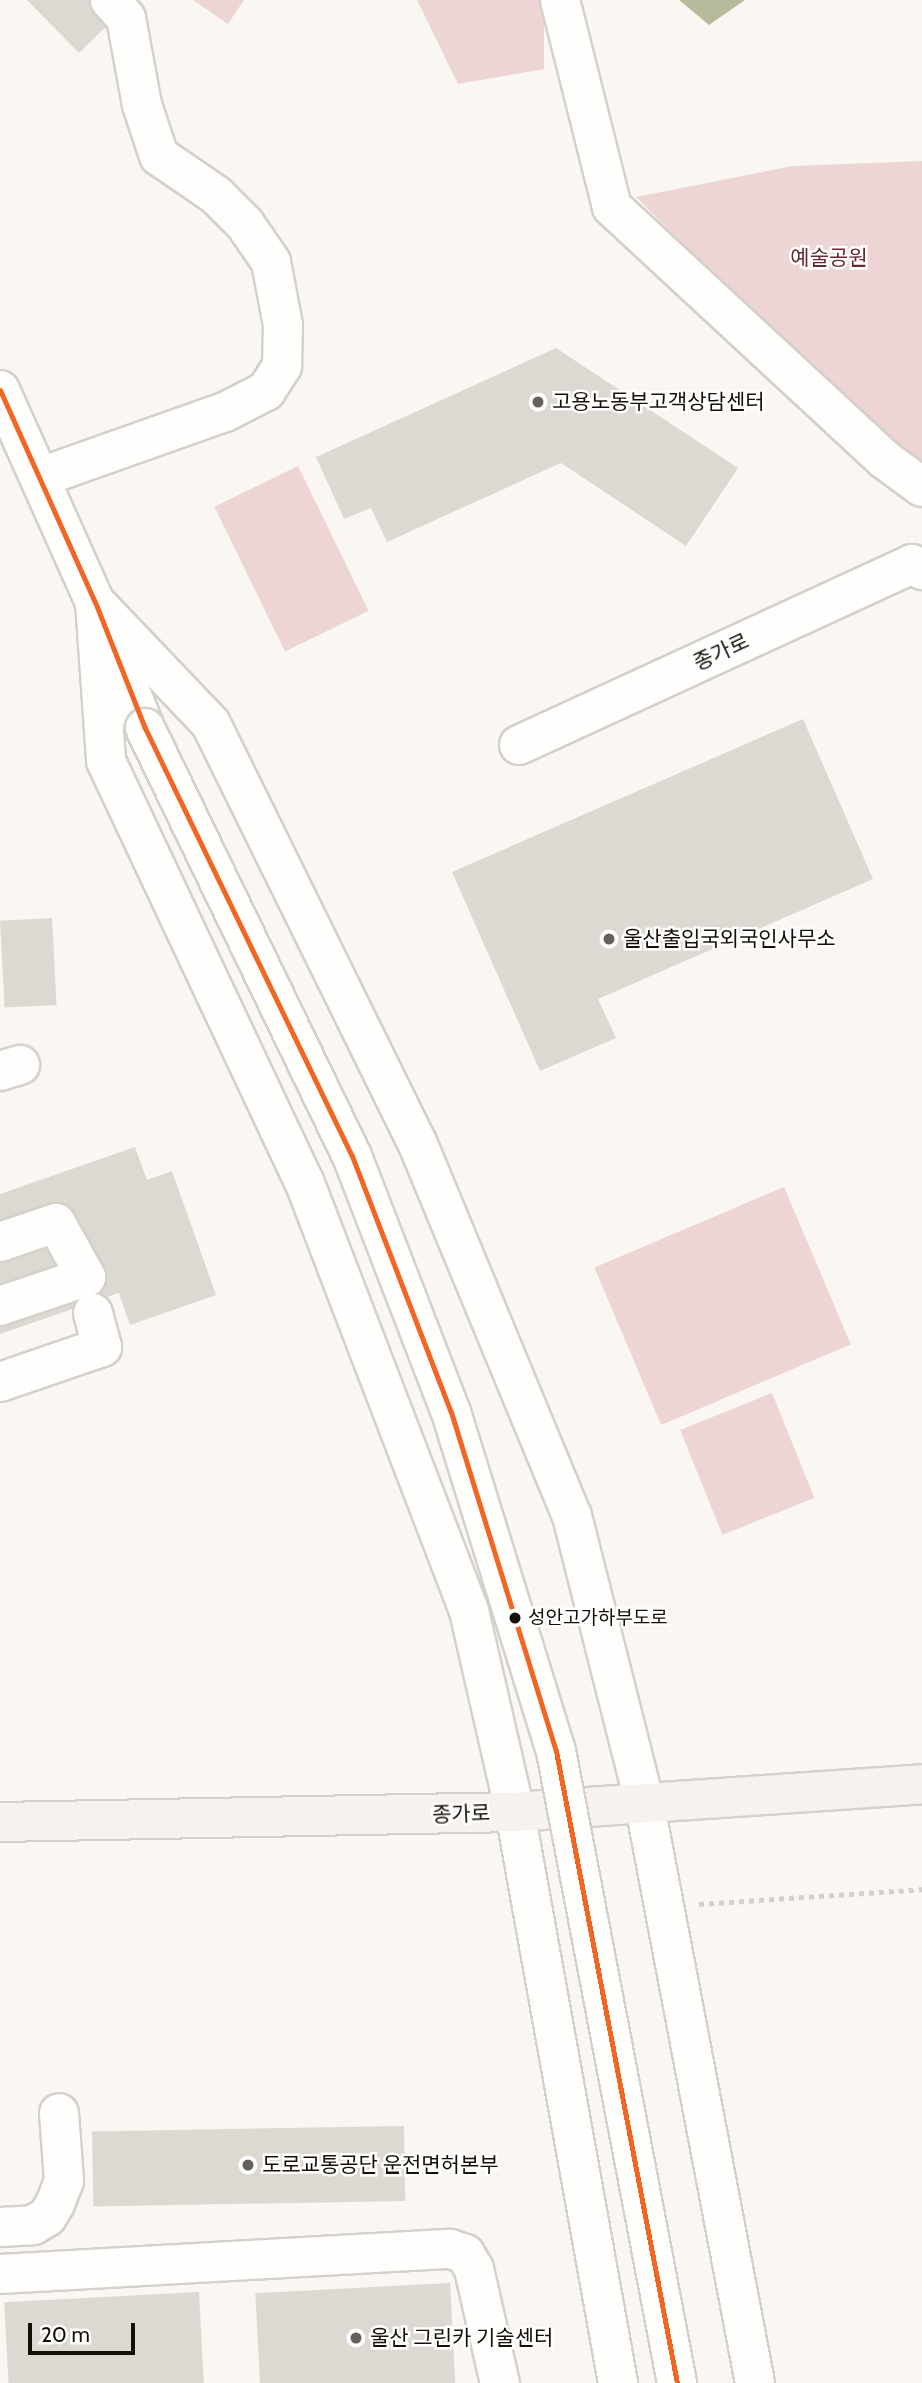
<!DOCTYPE html>
<meta charset="utf-8">
<style>
body{margin:0}
#map{position:relative;width:922px;height:2383px;overflow:hidden;background:#faf6f2;font-family:Cabin,"Noto Sans KR",sans-serif}
div>[style]{position:absolute}
.green>*{inset:0;background:#ecd5d4;transform-origin:0 0}
.water>*{inset:0;background:#b8bb9b}
.building>*{inset:0;background:#dcd8d2;transform-origin:0 0}
.path>*{height:4.5px;margin-top:-2.25px;transform-origin:0;background:repeating-linear-gradient(90deg,#d2d1d0 0 5px,transparent 0 10px)}
.roads{filter:drop-shadow(2px 0 #d5d0ca) drop-shadow(-2px 0 #d5d0ca) drop-shadow(0 2px #d5d0ca) drop-shadow(0 -2px #d5d0ca)}
.minor>*{height:38px;margin:-19px;padding:0 19px;transform-origin:19px;border-radius:19px;background:#fefefd}
.major>*{height:38px;margin:-19px;padding:0 19px;transform-origin:19px;border-radius:19px;background:#f7f2ef}
.bridges{filter:drop-shadow(2px 0 #d5d0ca) drop-shadow(-2px 0 #d5d0ca) drop-shadow(0 2px #d5d0ca) drop-shadow(0 -2px #d5d0ca)}
.minor-bridge>*{height:38px;margin:-19px;padding:0 19px;transform-origin:19px;border-radius:19px;background:#fefefd}
.bus-1>*{height:5px;margin:-2.5px;padding:0 2.5px;transform-origin:2.5px;border-radius:2.5px;background:#f26522}
.dots>*{width:19px;height:19px;translate:-50% -50%;box-sizing:border-box;border:4px solid #fff;border-radius:50%}
span{translate:-50% -50%;white-space:nowrap;text-align:center;line-height:1.15;-webkit-text-stroke:5px #fff;paint-order:stroke}
.bus-label{font-size:19px;color:#150f08}
.left{translate:0 -50%;text-align:left}
.park-label{font-size:21px;color:#692a30}
.poi-label{font-size:21px;color:#150f08}
.street-label{font-size:21px;color:#150f08}
.scale{position:absolute;left:28px;top:2323px;width:107px;height:32px;box-sizing:border-box;border:4px solid #150f08;border-top:0;padding-left:9px;font-size:21px;line-height:24px;white-space:nowrap;color:#150f08;-webkit-text-stroke:5px #fff;paint-order:stroke}
</style>
<div id="map">
<div class="green">
<div style="clip-path:polygon(193px 0,244px 0,228px 24px)"></div>
<div style="clip-path:polygon(417px 0,544px 0,544px 69px,458px 84px)"></div>
<div style="clip-path:polygon(922px 161px,922px 474px,886px 446px,636px 197px,793px 166px)"></div>
<div style="left:298px;top:466px;width:161px;height:93px;rotate:64deg"></div>
<div style="left:784px;top:1187px;width:171px;height:206px;rotate:67deg"></div>
<div style="left:772px;top:1393px;width:113px;height:99px;rotate:68deg"></div>
</div>
<div class="water">
<div style="clip-path:polygon(679px 0,745px 0,709px 25px)"></div>
</div>
<div class="building">
<div style="clip-path:polygon(27px 0,95px 0,114px 19px,79px 53px)"></div>
<div style="clip-path:polygon(556px 348px,738px 468px,686px 546px,561px 463px,387px 542px,371px 508px,344px 519px,316px 457px)"></div>
<div style="clip-path:polygon(803px 719px,873px 879px,598px 999px,616px 1038px,540px 1071px,452px 872px)"></div>
<div style="left:52px;top:918px;width:87px;height:52px;rotate:87deg"></div>
<div style="clip-path:polygon(135px 1147px,147px 1180px,172px 1171px,216px 1295px,130px 1325px,119px 1293px,0 1334px,0 1194px)"></div>
<div style="left:404px;top:2126px;width:75px;height:312px;rotate:89deg"></div>
<div style="left:450px;top:2283px;width:100px;height:195px;rotate:87deg"></div>
<div style="left:199px;top:2292px;width:91px;height:195px;rotate:87deg"></div>
</div>
<div class="path">
<div style="left:699px;top:1904px;width:224px;rotate:-3.8deg"></div>
</div>
<div class="roads">
<div class="minor">
<div style="left:560px;top:0;width:213px;rotate:75.9deg"></div>
<div style="left:612px;top:207px;width:371px;rotate:42.8deg"></div>
<div style="left:884px;top:459px;width:47px;rotate:36.4deg"></div>
<div style="left:0;top:390px;width:232px;rotate:65.9deg"></div>
<div style="left:95px;top:602px;width:136px;rotate:68.4deg"></div>
<div style="left:41px;top:477px;width:197px;rotate:-19.5deg"></div>
<div style="left:227px;top:411px;width:44px;rotate:-27.1deg"></div>
<div style="left:266px;top:391px;width:30px;rotate:-57deg"></div>
<div style="left:282px;top:366px;width:41px;rotate:-88.6deg"></div>
<div style="left:283px;top:325px;width:64px;rotate:-100.8deg"></div>
<div style="left:271px;top:262px;width:46px;rotate:-124.4deg"></div>
<div style="left:245px;top:224px;width:41px;rotate:-135deg"></div>
<div style="left:216px;top:195px;width:69px;rotate:-145.6deg"></div>
<div style="left:159px;top:156px;width:54px;rotate:-108.4deg"></div>
<div style="left:142px;top:105px;width:88px;rotate:-100.4deg"></div>
<div style="left:126px;top:18px;width:24px;rotate:-132deg"></div>
<div style="left:95px;top:602px;width:168px;rotate:46.4deg"></div>
<div style="left:211px;top:724px;width:466px;rotate:63.8deg"></div>
<div style="left:417px;top:1142px;width:405px;rotate:67.5deg"></div>
<div style="left:572px;top:1516px;width:294px;rotate:75.8deg"></div>
<div style="left:644px;top:1801px;width:592px;rotate:79.2deg"></div>
<div style="left:95px;top:602px;width:159px;rotate:86deg"></div>
<div style="left:106px;top:761px;width:464px;rotate:64.8deg"></div>
<div style="left:304px;top:1181px;width:461px;rotate:69deg"></div>
<div style="left:469px;top:1611px;width:206px;rotate:77.1deg"></div>
<div style="left:515px;top:1812px;width:580px;rotate:79.77deg"></div>
<div style="left:519px;top:745px;width:433px;rotate:-24.7deg"></div>
<div style="left:912px;top:564px;width:12px;rotate:31deg"></div>
<div style="left:0;top:1071px;width:21px;rotate:-17deg"></div>
<div style="left:0;top:1242px;width:59px;rotate:-18.7deg"></div>
<div style="left:56px;top:1223px;width:62px;rotate:60.9deg"></div>
<div style="left:86px;top:1277px;width:91px;rotate:161.4deg"></div>
<div style="left:0;top:1382px;width:108px;rotate:-18.9deg"></div>
<div style="left:102px;top:1347px;width:35px;rotate:-105deg"></div>
<div style="left:0;top:2227px;width:33px;rotate:-3deg"></div>
<div style="left:33px;top:2225px;width:16px;rotate:-30deg"></div>
<div style="left:47px;top:2217px;width:15px;rotate:-58deg"></div>
<div style="left:55px;top:2204px;width:25px;rotate:-69deg"></div>
<div style="left:64px;top:2181px;width:68px;rotate:-94.2deg"></div>
<div style="left:0;top:2274px;width:451px;rotate:-3.2deg"></div>
<div style="left:450px;top:2249px;width:16px;rotate:18deg"></div>
<div style="left:465px;top:2254px;width:17px;rotate:59deg"></div>
<div style="left:474px;top:2269px;width:117px;rotate:77.2deg"></div>
</div>
<div class="major">
<div style="left:0;top:1822px;width:515px;rotate:-1.11deg"></div>
<div style="left:515px;top:1812px;width:408px;rotate:-3.9deg"></div>
</div>
</div>
<div class="bridges">
<div class="minor-bridge">
<div style="left:145px;top:728px;width:475px;rotate:64.2deg"></div>
<div style="left:352px;top:1156px;width:274px;rotate:68.9deg"></div>
<div style="left:451px;top:1412px;width:355px;rotate:72.8deg"></div>
<div style="left:556px;top:1751px;width:643px;rotate:79.16deg"></div>
</div>
</div>
<div class="bus-1">
<div style="left:0;top:390px;width:232px;rotate:65.9deg"></div>
<div style="left:95px;top:602px;width:136px;rotate:68.4deg"></div>
<div style="left:145px;top:728px;width:475px;rotate:64.2deg"></div>
<div style="left:352px;top:1156px;width:274px;rotate:68.9deg"></div>
<div style="left:451px;top:1412px;width:355px;rotate:72.8deg"></div>
<div style="left:556px;top:1751px;width:643px;rotate:79.16deg"></div>
</div>
<div class="dots">
<div style="left:538px;top:402px;background:#65605a"></div>
<div style="left:609px;top:939px;background:#65605a"></div>
<div style="left:515px;top:1618px;background:#150f08"></div>
<div style="left:248px;top:2165px;background:#65605a"></div>
<div style="left:356px;top:2338px;background:#65605a"></div>
</div>
<div class="bus-label">
<span class="left" style="left:528px;top:1618px">성안고가하부도로</span>
</div>
<div class="park-label">
<span style="left:829px;top:258px">예술공원</span>
</div>
<div class="poi-label">
<span class="left" style="left:552px;top:402px">고용노동부고객상담센터</span>
<span class="left" style="left:623px;top:939px">울산출입국외국인사무소</span>
<span class="left" style="left:262px;top:2165px">도로교통공단 운전면허본부</span>
<span class="left" style="left:370px;top:2338px">울산 그린카 기술센터</span>
</div>
<div class="street-label">
<span style="left:721px;top:652px;rotate:-25deg">종가로</span>
<span style="left:461px;top:1814px;rotate:-2deg">종가로</span>
</div>
<div class="scale">20 m</div>
</div>
